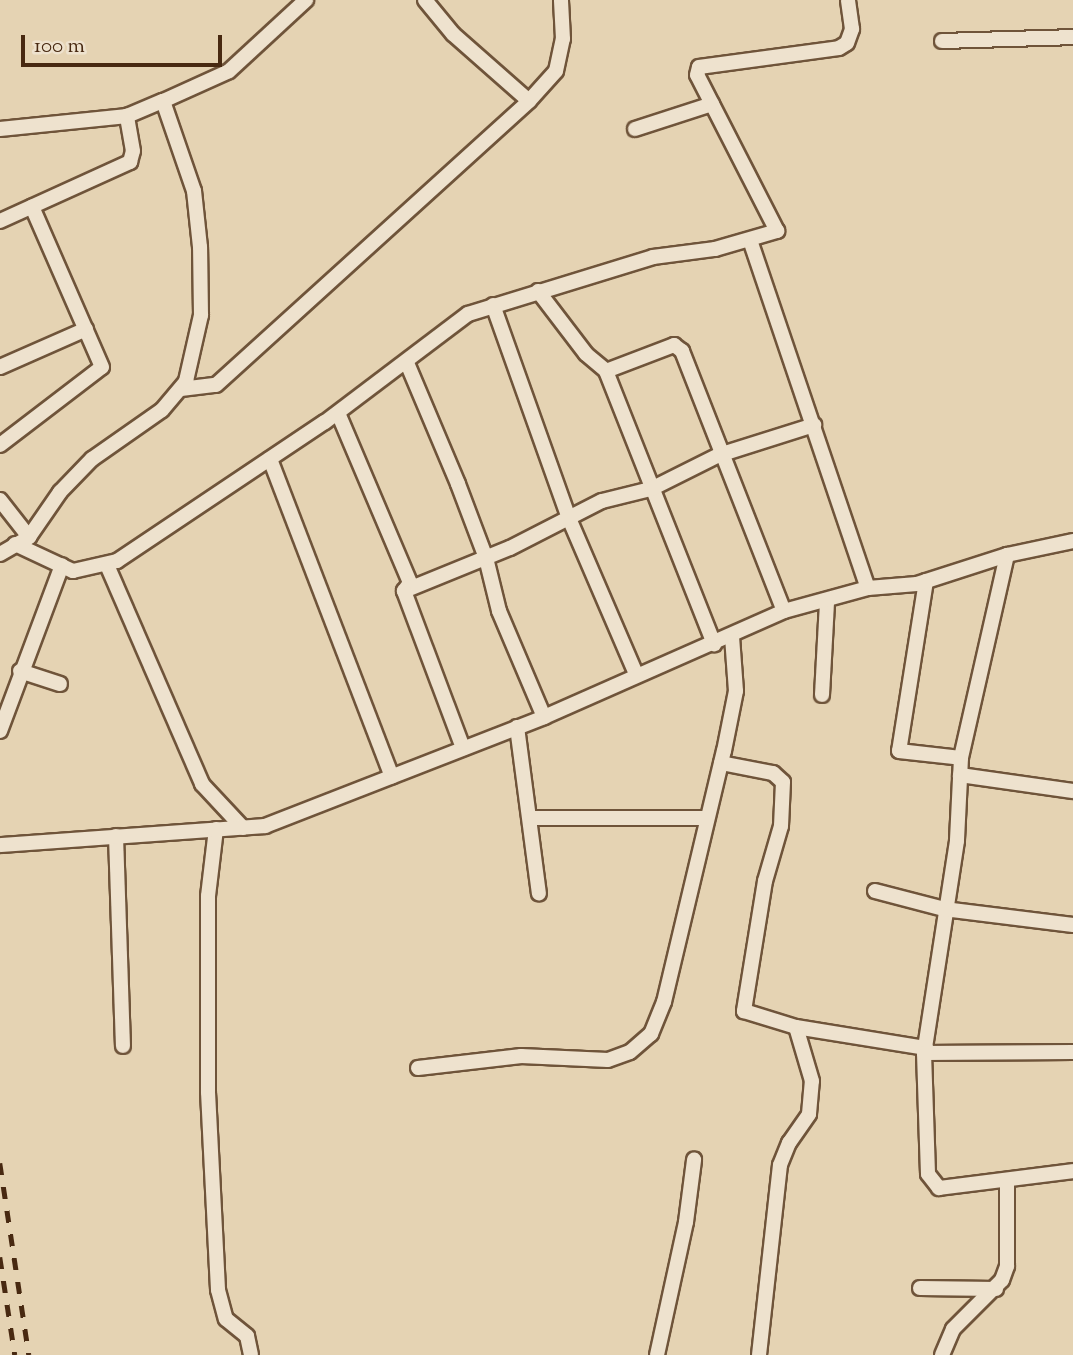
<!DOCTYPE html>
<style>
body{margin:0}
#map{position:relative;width:1073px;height:1355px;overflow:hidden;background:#e5d3b3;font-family:"Sorts Mill Goudy",serif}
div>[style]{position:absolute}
.roads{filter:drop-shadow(2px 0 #6f543a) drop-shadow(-2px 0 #6f543a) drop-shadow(0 2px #6f543a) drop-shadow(0 -2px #6f543a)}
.minor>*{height:14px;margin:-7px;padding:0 7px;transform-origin:7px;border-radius:7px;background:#eee2ce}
.rail>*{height:4.5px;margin-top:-2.25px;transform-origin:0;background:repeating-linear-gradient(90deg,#482911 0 12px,transparent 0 24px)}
span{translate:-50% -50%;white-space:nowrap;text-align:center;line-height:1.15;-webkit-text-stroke:5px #eee2ce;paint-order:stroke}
.scale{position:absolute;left:21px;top:35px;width:201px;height:32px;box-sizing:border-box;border:4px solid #482911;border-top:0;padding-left:9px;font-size:21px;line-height:24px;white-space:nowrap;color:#482911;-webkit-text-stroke:5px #eee2ce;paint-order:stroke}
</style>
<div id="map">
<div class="roads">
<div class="minor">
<div style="left:425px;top:0;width:44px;rotate:50.5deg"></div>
<div style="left:453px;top:34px;width:101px;rotate:41.4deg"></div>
<div style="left:942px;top:41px;width:131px;rotate:-1.7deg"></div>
<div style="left:0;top:129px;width:128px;rotate:-5.8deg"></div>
<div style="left:127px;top:116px;width:39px;rotate:-23deg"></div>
<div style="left:163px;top:101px;width:72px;rotate:-24.4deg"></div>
<div style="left:229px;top:71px;width:105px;rotate:-42.7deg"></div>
<div style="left:635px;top:129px;width:81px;rotate:-18deg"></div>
<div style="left:0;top:221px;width:143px;rotate:-24.4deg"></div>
<div style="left:130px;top:162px;width:11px;rotate:-75deg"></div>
<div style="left:133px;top:151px;width:36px;rotate:-100deg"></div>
<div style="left:750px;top:240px;width:367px;rotate:71.3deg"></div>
<div style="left:538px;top:291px;width:79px;rotate:52.7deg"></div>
<div style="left:586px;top:354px;width:26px;rotate:40deg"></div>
<div style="left:606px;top:371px;width:294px;rotate:68.4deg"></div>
<div style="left:493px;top:305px;width:224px;rotate:70.4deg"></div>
<div style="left:568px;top:516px;width:172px;rotate:66.7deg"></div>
<div style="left:407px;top:363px;width:131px;rotate:67.1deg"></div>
<div style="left:458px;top:484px;width:79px;rotate:69.3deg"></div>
<div style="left:486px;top:558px;width:55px;rotate:76.2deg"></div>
<div style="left:499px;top:611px;width:115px;rotate:67deg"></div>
<div style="left:0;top:367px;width:94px;rotate:-23.8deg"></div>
<div style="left:606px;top:371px;width:73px;rotate:-20.9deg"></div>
<div style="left:674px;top:345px;width:10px;rotate:37deg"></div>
<div style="left:682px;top:351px;width:279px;rotate:68.6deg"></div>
<div style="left:181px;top:389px;width:35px;rotate:-7deg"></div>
<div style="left:216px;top:385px;width:423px;rotate:-42.2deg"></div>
<div style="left:529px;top:101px;width:40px;rotate:-48deg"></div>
<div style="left:556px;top:71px;width:33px;rotate:-78deg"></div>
<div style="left:563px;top:39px;width:39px;rotate:-93deg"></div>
<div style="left:338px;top:413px;width:185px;rotate:67deg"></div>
<div style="left:410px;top:583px;width:10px;rotate:127deg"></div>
<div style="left:0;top:445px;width:128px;rotate:-37.4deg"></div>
<div style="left:102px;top:367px;width:175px;rotate:-113.6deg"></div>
<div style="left:270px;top:459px;width:340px;rotate:69deg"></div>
<div style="left:0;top:500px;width:47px;rotate:51.9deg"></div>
<div style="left:15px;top:544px;width:64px;rotate:25deg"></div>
<div style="left:73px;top:571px;width:45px;rotate:-12.8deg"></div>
<div style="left:117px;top:561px;width:250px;rotate:-33.8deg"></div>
<div style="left:325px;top:422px;width:179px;rotate:-37.1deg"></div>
<div style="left:468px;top:314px;width:194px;rotate:-17.1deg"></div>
<div style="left:653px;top:257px;width:63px;rotate:-7.4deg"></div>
<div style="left:715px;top:249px;width:65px;rotate:-16.2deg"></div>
<div style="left:777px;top:231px;width:175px;rotate:-117.1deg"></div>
<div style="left:697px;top:75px;width:8px;rotate:-76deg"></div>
<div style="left:699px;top:67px;width:141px;rotate:-7.7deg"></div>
<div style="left:839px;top:48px;width:9px;rotate:-32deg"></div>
<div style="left:847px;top:43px;width:15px;rotate:-70deg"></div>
<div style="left:852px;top:29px;width:29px;rotate:-98deg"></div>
<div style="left:0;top:554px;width:34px;rotate:-30deg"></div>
<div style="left:29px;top:537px;width:55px;rotate:-55.4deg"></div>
<div style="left:60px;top:492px;width:46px;rotate:-45.9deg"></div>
<div style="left:92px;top:459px;width:85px;rotate:-35deg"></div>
<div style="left:162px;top:410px;width:38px;rotate:-50deg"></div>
<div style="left:186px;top:381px;width:68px;rotate:-77.2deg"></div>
<div style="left:201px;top:315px;width:68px;rotate:-90.8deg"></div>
<div style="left:200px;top:247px;width:56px;rotate:-96.1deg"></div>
<div style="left:194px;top:191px;width:95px;rotate:-109deg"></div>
<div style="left:1007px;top:555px;width:208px;rotate:102.8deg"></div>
<div style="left:961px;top:758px;width:83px;rotate:92.8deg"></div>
<div style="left:957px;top:841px;width:215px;rotate:98.8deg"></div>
<div style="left:924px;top:1053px;width:121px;rotate:88.1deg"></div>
<div style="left:928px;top:1174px;width:18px;rotate:52deg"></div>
<div style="left:939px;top:1188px;width:135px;rotate:-7.2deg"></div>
<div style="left:107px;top:565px;width:239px;rotate:66.5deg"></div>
<div style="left:202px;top:784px;width:60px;rotate:47deg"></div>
<div style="left:926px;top:581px;width:172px;rotate:99deg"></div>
<div style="left:899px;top:751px;width:62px;rotate:6.4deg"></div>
<div style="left:404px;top:591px;width:114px;rotate:-22.1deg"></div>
<div style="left:510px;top:548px;width:103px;rotate:-27.1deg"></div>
<div style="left:602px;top:501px;width:50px;rotate:-13.8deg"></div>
<div style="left:651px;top:489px;width:76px;rotate:-26.6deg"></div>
<div style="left:719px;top:455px;width:100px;rotate:-17.5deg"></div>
<div style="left:404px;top:591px;width:168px;rotate:69.4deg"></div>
<div style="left:20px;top:671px;width:42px;rotate:18deg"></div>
<div style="left:822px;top:695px;width:93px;rotate:-86.9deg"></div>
<div style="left:517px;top:727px;width:168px;rotate:82.5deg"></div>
<div style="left:0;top:731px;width:177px;rotate:-69.5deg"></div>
<div style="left:721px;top:763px;width:53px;rotate:10.9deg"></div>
<div style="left:773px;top:773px;width:13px;rotate:42deg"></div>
<div style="left:783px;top:782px;width:44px;rotate:92.6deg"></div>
<div style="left:781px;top:826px;width:57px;rotate:106.2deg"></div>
<div style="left:765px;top:881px;width:132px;rotate:99.2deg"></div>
<div style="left:744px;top:1011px;width:54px;rotate:17.1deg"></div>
<div style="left:796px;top:1027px;width:132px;rotate:9.2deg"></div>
<div style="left:960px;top:775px;width:114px;rotate:8.1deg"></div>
<div style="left:531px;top:818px;width:176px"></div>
<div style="left:216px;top:829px;width:67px;rotate:96.8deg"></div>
<div style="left:208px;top:896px;width:196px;rotate:90deg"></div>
<div style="left:208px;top:1092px;width:198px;rotate:87.1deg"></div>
<div style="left:218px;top:1290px;width:30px;rotate:75deg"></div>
<div style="left:226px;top:1319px;width:27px;rotate:39deg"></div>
<div style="left:247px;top:1336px;width:19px;rotate:78deg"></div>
<div style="left:116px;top:836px;width:210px;rotate:88.1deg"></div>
<div style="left:0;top:845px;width:266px;rotate:-4.1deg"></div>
<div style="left:265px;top:826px;width:300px;rotate:-21.3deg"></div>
<div style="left:544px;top:717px;width:262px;rotate:-23.8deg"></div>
<div style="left:784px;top:611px;width:87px;rotate:-15.3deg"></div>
<div style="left:868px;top:588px;width:49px;rotate:-4.7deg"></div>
<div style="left:917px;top:584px;width:95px;rotate:-17.9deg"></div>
<div style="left:1007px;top:555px;width:67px;rotate:-12deg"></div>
<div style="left:875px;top:891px;width:71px;rotate:14.6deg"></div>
<div style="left:944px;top:909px;width:130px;rotate:7.1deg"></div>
<div style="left:924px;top:1053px;width:149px;rotate:-0.4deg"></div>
<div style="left:418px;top:1068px;width:104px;rotate:-6.6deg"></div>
<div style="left:521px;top:1056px;width:87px;rotate:2.6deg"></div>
<div style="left:608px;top:1060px;width:23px;rotate:-20deg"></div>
<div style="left:630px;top:1052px;width:28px;rotate:-41deg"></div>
<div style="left:651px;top:1034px;width:35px;rotate:-68deg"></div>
<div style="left:664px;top:1002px;width:258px;rotate:-76.6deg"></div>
<div style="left:724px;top:751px;width:61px;rotate:-78.7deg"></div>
<div style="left:736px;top:691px;width:55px;rotate:-94.2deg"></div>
<div style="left:920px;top:1288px;width:76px;rotate:0.8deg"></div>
<div style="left:657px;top:1355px;width:136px;rotate:-77.7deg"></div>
<div style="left:686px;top:1222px;width:63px;rotate:-82.6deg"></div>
<div style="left:759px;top:1355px;width:191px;rotate:-83.7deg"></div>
<div style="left:780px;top:1165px;width:24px;rotate:-68deg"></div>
<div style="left:789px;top:1143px;width:35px;rotate:-55deg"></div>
<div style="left:809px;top:1114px;width:33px;rotate:-85deg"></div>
<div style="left:812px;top:1081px;width:56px;rotate:-106.5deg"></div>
<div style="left:942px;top:1355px;width:28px;rotate:-67deg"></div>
<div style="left:953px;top:1329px;width:69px;rotate:-45deg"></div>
<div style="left:1002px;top:1280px;width:15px;rotate:-70deg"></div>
<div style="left:1007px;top:1266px;width:86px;rotate:-90deg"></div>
</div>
</div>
<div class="rail">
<div style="left:0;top:1163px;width:194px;rotate:81.4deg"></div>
<div style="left:0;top:1257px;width:99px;rotate:81.3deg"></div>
</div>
<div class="scale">100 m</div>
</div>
